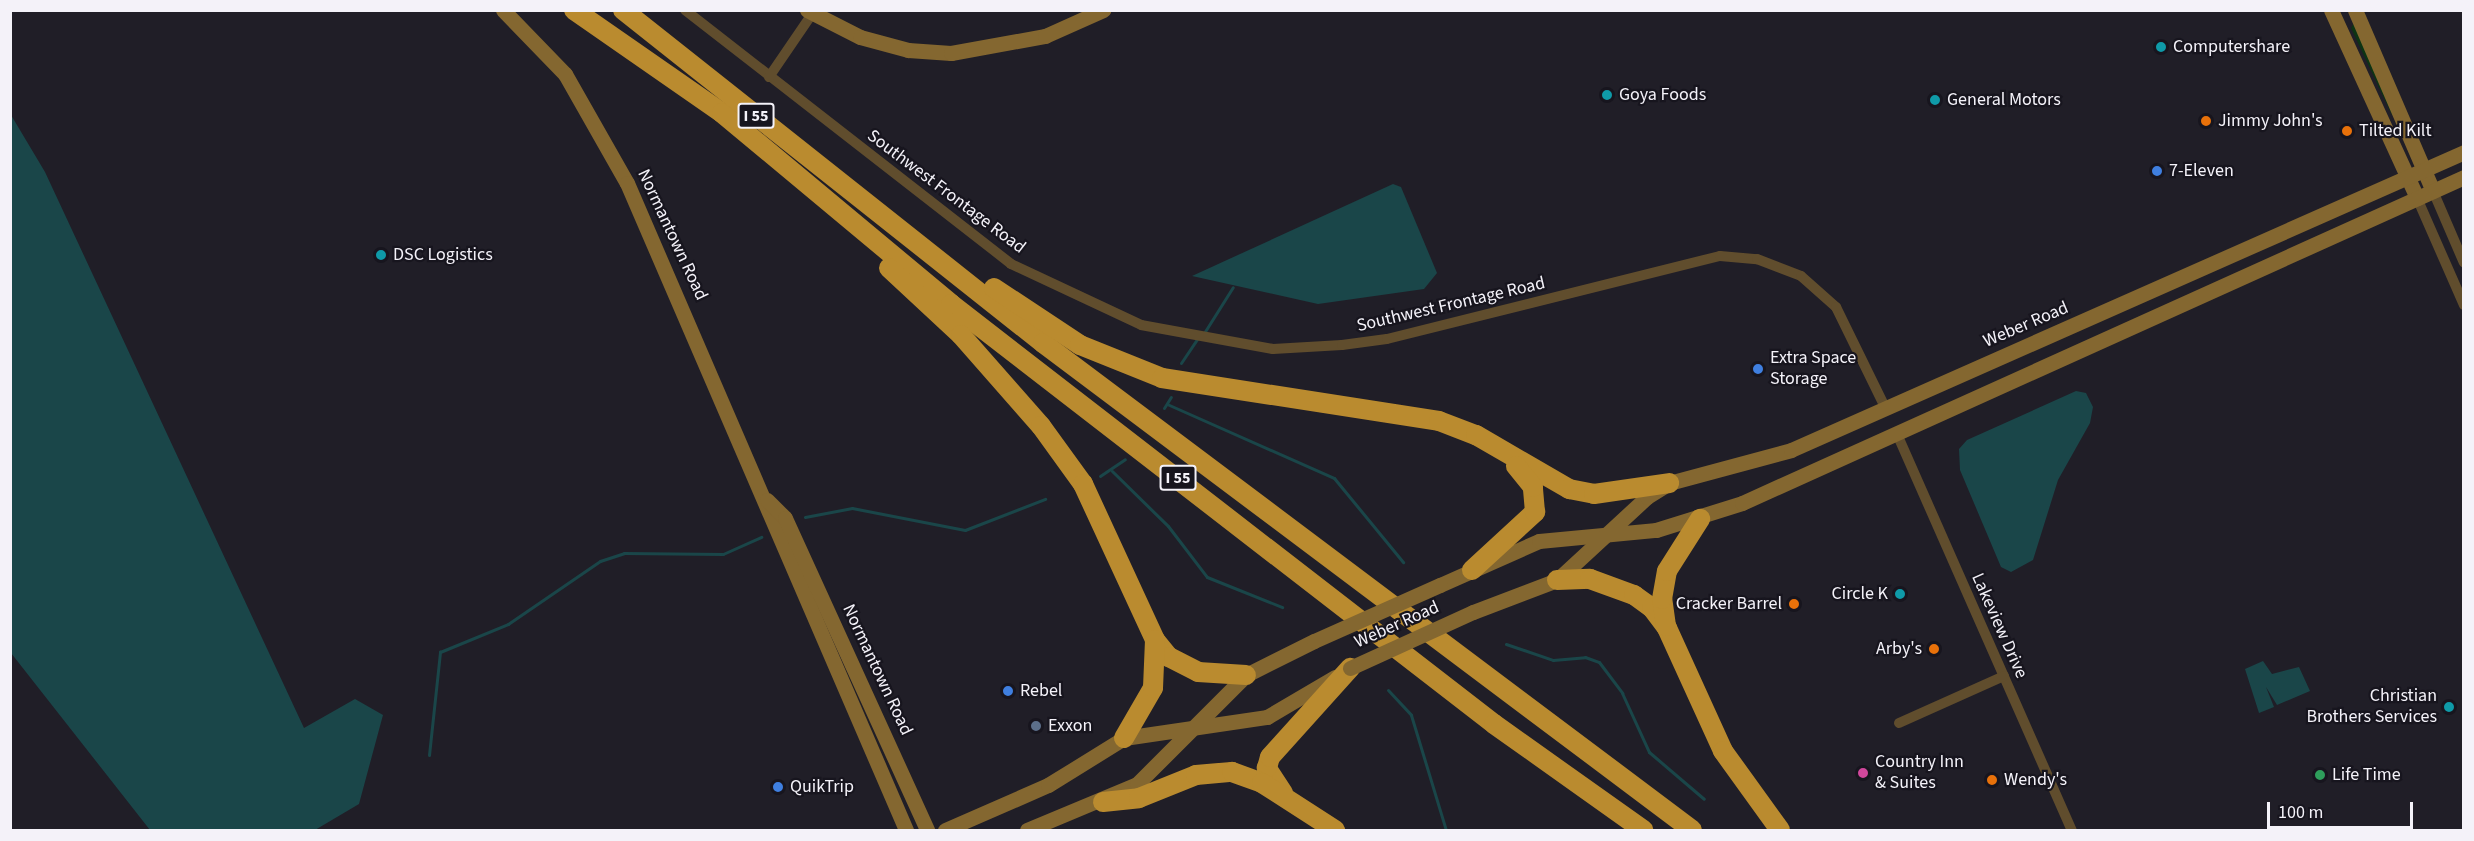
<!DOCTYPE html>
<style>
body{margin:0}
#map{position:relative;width:2474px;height:841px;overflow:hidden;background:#201e27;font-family:"Source Sans 3",sans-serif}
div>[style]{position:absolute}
.green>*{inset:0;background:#0d3413}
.water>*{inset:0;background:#1a4649}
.stream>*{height:3px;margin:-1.5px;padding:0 1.5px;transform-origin:1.5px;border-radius:1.5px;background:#1a4649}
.street>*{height:10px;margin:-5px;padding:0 5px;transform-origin:5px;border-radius:5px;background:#604d2d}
.secondary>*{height:15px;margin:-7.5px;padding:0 7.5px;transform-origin:7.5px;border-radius:7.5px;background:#846730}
.highway>*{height:20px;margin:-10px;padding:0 10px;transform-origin:10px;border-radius:10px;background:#ba8b2f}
.secondary-bridge>*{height:15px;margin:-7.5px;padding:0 7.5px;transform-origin:7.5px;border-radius:7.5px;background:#846730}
.dots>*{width:16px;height:16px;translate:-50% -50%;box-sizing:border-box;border:3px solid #17151e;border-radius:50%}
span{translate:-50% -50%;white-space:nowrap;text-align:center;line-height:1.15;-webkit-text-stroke:4.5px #17151e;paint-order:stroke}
.shield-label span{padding:2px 4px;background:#17151e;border:2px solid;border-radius:4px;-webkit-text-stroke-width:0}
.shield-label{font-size:16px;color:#f4f2f9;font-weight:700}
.poi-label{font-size:18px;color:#f4f2f9}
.left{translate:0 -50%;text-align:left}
.right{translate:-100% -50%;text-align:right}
.street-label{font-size:18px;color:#f4f2f9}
.frame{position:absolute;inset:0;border:12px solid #f4f2f9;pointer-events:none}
.scale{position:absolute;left:2267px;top:802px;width:146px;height:27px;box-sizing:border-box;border:3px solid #f4f2f9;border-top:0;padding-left:8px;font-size:18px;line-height:21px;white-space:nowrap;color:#f4f2f9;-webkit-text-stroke:4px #17151e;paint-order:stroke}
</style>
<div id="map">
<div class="green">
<div style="clip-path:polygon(2354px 23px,2393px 114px,2392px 115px,2351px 28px)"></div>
</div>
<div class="water">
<div style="clip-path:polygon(11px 115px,45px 172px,304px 728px,355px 699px,383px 715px,359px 804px,315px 830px,150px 830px,11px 653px)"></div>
<div style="clip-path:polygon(1393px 184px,1401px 187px,1437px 273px,1424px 289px,1318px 304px,1192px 276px)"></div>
<div style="clip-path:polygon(2076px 391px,2086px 393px,2093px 407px,2090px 423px,2058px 480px,2033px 560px,2011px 572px,2001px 567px,1960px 470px,1959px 449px,1967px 440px)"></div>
<div style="clip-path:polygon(2263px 661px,2272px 674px,2299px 667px,2310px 691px,2277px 705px,2266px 687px,2274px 707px,2259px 713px,2245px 669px)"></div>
</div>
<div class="stream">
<div style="left:1204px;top:333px;width:54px;rotate:-57.8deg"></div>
<div style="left:1181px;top:363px;width:29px;rotate:-56deg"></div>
<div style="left:1167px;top:404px;width:183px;rotate:23.9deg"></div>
<div style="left:1334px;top:478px;width:109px;rotate:50.6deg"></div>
<div style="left:1164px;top:408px;width:13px;rotate:-58deg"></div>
<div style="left:1112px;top:471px;width:78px;rotate:44.5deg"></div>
<div style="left:1168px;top:526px;width:64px;rotate:52.6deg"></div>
<div style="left:1207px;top:577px;width:81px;rotate:21.8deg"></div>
<div style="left:1100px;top:476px;width:30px;rotate:-34deg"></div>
<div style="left:805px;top:517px;width:48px;rotate:-10.8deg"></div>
<div style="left:852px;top:508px;width:115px;rotate:11deg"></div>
<div style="left:965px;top:530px;width:86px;rotate:-21.2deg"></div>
<div style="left:1506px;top:644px;width:50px;rotate:18.8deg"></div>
<div style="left:1553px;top:660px;width:32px;rotate:-5deg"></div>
<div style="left:1585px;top:657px;width:15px;rotate:20deg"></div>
<div style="left:1599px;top:662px;width:39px;rotate:53deg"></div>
<div style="left:1622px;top:693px;width:65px;rotate:65.4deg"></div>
<div style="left:1649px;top:752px;width:72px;rotate:40.5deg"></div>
<div style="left:1388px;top:690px;width:34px;rotate:47deg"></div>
<div style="left:1411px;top:715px;width:120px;rotate:73.1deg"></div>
<div style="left:429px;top:755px;width:104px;rotate:-83.9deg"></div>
<div style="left:440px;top:652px;width:74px;rotate:-22.4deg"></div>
<div style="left:508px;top:624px;width:112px;rotate:-34.4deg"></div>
<div style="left:600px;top:561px;width:25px;rotate:-18deg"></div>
<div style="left:624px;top:553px;width:99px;rotate:0.6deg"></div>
<div style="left:723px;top:554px;width:42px;rotate:-24.1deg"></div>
</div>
<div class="street">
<div style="left:685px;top:10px;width:413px;rotate:37.9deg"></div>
<div style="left:1011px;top:264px;width:144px;rotate:25.1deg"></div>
<div style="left:1141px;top:325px;width:134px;rotate:10.3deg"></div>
<div style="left:1273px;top:349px;width:69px;rotate:-3.3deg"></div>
<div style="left:1342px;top:345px;width:45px;rotate:-7.6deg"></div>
<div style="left:1387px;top:339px;width:343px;rotate:-14deg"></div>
<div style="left:1720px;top:256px;width:37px;rotate:5deg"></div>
<div style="left:1757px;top:259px;width:47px;rotate:21.1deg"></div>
<div style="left:1801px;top:276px;width:47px;rotate:41.5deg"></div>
<div style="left:1836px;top:307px;width:111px;rotate:63.9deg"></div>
<div style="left:769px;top:77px;width:76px;rotate:-55.7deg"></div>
<div style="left:2433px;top:191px;width:78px;rotate:66.7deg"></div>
<div style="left:2417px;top:198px;width:117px;rotate:66.3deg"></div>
<div style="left:1897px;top:434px;width:433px;rotate:66.2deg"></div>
<div style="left:1899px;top:723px;width:115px;rotate:-24.1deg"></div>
</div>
<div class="secondary">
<div style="left:503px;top:10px;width:89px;rotate:45.9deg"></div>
<div style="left:565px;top:74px;width:125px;rotate:60.4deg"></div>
<div style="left:627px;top:183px;width:705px;rotate:66.67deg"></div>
<div style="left:807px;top:10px;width:59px;rotate:27deg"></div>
<div style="left:860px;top:37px;width:50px;rotate:15.2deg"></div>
<div style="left:908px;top:50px;width:43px;rotate:4deg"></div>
<div style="left:951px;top:53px;width:96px;rotate:-10.3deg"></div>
<div style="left:1045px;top:36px;width:64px;rotate:-24.1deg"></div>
<div style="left:2331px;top:10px;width:207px;rotate:65.4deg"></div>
<div style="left:2355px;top:10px;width:197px;rotate:66.7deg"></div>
<div style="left:767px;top:500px;width:25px;rotate:45deg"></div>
<div style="left:785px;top:518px;width:343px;rotate:65.5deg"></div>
<div style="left:1440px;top:585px;width:108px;rotate:-24deg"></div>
<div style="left:1539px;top:541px;width:118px;rotate:-5.4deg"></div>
<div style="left:1656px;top:530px;width:90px;rotate:-17.4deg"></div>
<div style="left:1742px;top:503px;width:792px;rotate:-24.3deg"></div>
<div style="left:1473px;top:612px;width:90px;rotate:-20.9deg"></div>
<div style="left:1557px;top:580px;width:122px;rotate:-42.7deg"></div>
<div style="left:1647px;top:497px;width:26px;rotate:-32deg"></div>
<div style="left:1669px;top:483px;width:126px;rotate:-15.1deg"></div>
<div style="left:1791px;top:450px;width:736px;rotate:-23.88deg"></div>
<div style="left:945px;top:830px;width:112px;rotate:-23.6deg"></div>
<div style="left:1048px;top:785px;width:89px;rotate:-31.7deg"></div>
<div style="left:1124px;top:738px;width:145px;rotate:-8.4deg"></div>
<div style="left:1267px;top:717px;width:79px;rotate:-30.5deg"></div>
<div style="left:1027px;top:830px;width:119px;rotate:-22.7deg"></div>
<div style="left:1137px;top:784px;width:154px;rotate:-45deg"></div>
<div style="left:1246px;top:675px;width:76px;rotate:-26.6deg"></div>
</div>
<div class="highway">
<div style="left:574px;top:10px;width:180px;rotate:34.8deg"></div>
<div style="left:722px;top:113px;width:298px;rotate:39.8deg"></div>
<div style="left:951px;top:304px;width:686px;rotate:37.72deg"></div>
<div style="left:1494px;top:724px;width:183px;rotate:35.4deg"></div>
<div style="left:623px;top:10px;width:536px;rotate:38.41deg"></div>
<div style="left:1043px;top:343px;width:811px;rotate:36.88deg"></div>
<div style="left:889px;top:268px;width:98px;rotate:42.9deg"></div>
<div style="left:961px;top:335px;width:121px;rotate:48.7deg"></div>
<div style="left:1041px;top:426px;width:72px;rotate:54.1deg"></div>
<div style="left:1083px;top:484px;width:172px;rotate:65.2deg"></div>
<div style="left:1155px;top:640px;width:22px;rotate:51deg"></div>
<div style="left:1169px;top:657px;width:33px;rotate:27deg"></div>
<div style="left:1198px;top:672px;width:48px;rotate:3.6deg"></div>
<div style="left:994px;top:288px;width:103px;rotate:33.5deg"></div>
<div style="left:1080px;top:345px;width:88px;rotate:21.9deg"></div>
<div style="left:1162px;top:378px;width:280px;rotate:8.8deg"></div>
<div style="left:1439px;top:421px;width:40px;rotate:21deg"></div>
<div style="left:1476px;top:435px;width:108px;rotate:30.1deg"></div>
<div style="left:1569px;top:489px;width:25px;rotate:11deg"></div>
<div style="left:1594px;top:494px;width:76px;rotate:-8.3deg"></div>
<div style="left:1472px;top:570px;width:86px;rotate:-42.6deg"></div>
<div style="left:1535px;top:512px;width:25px;rotate:-95deg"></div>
<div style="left:1533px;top:487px;width:27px;rotate:-129deg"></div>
<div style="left:1557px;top:580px;width:33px;rotate:-2deg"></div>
<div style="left:1590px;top:579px;width:47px;rotate:20deg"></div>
<div style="left:1634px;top:595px;width:22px;rotate:36deg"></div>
<div style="left:1652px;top:608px;width:25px;rotate:53deg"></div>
<div style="left:1667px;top:628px;width:135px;rotate:65.5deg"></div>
<div style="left:1723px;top:751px;width:97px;rotate:54.2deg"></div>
<div style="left:1666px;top:626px;width:27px;rotate:-98deg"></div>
<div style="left:1662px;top:599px;width:28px;rotate:-80deg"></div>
<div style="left:1667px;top:571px;width:62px;rotate:-57.6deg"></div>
<div style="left:1124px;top:738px;width:58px;rotate:-59.9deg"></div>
<div style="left:1153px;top:688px;width:48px;rotate:-87.6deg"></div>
<div style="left:1283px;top:793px;width:30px;rotate:-123deg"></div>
<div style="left:1267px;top:768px;width:11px;rotate:-75deg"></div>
<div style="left:1270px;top:757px;width:120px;rotate:-48deg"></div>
<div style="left:1103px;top:802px;width:36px;rotate:-6deg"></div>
<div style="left:1139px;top:798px;width:61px;rotate:-22deg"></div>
<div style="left:1196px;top:775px;width:36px;rotate:-5deg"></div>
<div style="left:1232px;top:772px;width:32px;rotate:20deg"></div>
<div style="left:1262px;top:783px;width:87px;rotate:32.8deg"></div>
</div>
<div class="secondary-bridge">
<div style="left:1314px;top:641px;width:138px;rotate:-24deg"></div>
<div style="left:1350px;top:668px;width:135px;rotate:-24.5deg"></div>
</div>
<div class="dots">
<div style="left:2161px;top:47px;background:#0f9aa8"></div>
<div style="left:1607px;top:95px;background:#0f9aa8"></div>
<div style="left:1935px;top:100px;background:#0f9aa8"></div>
<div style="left:2206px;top:121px;background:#e8710a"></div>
<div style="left:2347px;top:131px;background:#e8710a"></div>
<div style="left:2157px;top:171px;background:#3f7fe0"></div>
<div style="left:381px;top:255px;background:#0f9aa8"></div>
<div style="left:1758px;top:369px;background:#3f7fe0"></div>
<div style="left:1900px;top:594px;background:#0f9aa8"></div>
<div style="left:1794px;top:604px;background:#e8710a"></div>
<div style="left:1934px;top:649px;background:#e8710a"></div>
<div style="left:1008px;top:691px;background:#3f7fe0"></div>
<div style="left:2449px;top:707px;background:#0f9aa8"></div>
<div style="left:1036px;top:726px;background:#5c6f8a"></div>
<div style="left:1863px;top:773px;background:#d1479c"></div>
<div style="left:2320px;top:775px;background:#2e9e5b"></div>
<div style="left:1992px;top:780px;background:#e8710a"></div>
<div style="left:778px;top:787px;background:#3f7fe0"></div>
</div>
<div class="shield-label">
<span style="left:756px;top:116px">I 55</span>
<span style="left:1178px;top:478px">I 55</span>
</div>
<div class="poi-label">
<span class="left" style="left:2173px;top:47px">Computershare</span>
<span class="left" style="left:1619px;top:95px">Goya Foods</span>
<span class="left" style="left:1947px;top:100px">General Motors</span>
<span class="left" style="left:2218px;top:121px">Jimmy John's</span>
<span class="left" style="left:2359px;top:131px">Tilted Kilt</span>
<span class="left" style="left:2169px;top:171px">7-Eleven</span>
<span class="left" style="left:393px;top:255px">DSC Logistics</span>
<span class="left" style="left:1770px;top:369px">Extra Space<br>Storage</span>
<span class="right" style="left:1888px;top:594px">Circle K</span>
<span class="right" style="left:1782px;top:604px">Cracker Barrel</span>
<span class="right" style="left:1922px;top:649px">Arby's</span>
<span class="left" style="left:1020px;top:691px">Rebel</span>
<span class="right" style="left:2437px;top:707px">Christian<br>Brothers Services</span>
<span class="left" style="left:1048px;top:726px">Exxon</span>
<span class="left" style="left:1875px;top:773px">Country Inn<br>&amp; Suites</span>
<span class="left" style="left:2332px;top:775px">Life Time</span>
<span class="left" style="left:2004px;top:780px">Wendy's</span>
<span class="left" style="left:790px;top:787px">QuikTrip</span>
</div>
<div class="street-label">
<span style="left:946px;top:192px;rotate:37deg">Southwest Frontage Road</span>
<span style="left:672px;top:235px;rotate:65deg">Normantown Road</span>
<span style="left:1451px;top:305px;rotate:-13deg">Southwest Frontage Road</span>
<span style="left:2026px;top:325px;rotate:-23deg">Weber Road</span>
<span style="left:1397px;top:625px;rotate:-24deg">Weber Road</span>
<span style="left:1999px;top:626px;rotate:66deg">Lakeview Drive</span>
<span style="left:877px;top:670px;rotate:65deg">Normantown Road</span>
</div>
<div class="frame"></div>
<div class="scale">100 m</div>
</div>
